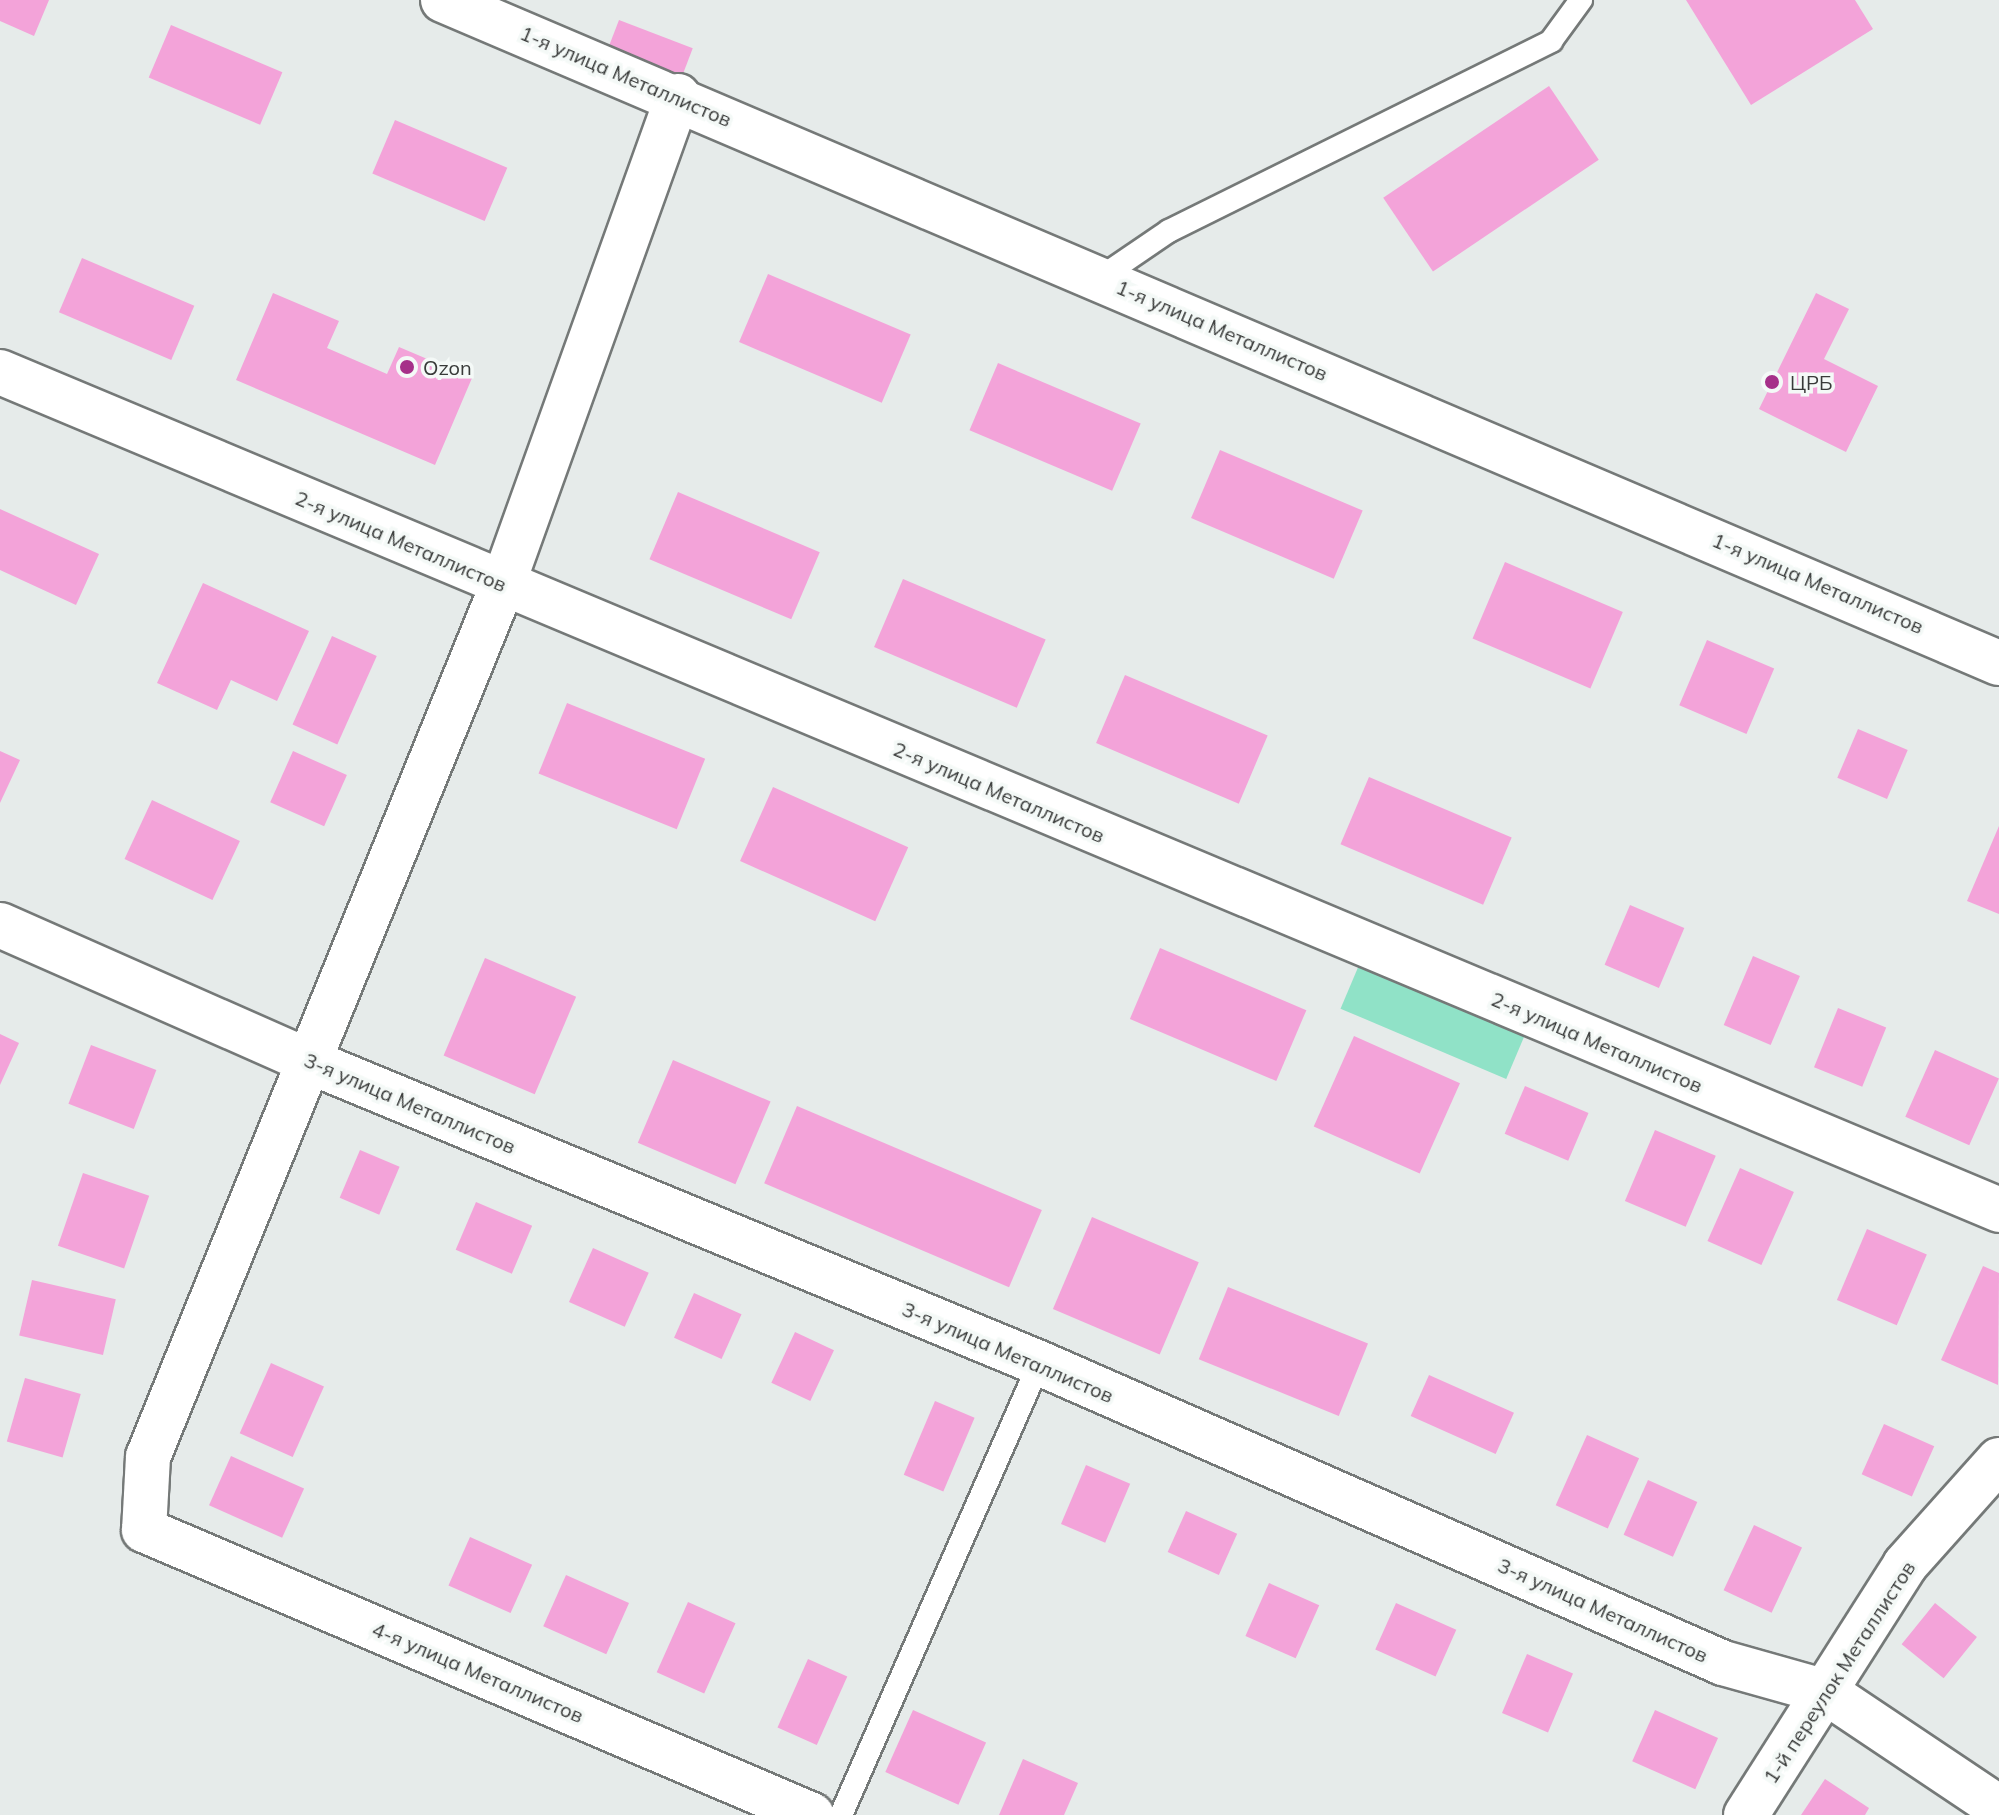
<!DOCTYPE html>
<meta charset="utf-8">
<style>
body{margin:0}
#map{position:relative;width:1999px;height:1815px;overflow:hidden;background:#e6ebea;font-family:Mulish,sans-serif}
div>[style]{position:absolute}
.green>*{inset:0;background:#90e2c7;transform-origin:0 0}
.building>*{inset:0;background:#f3a3d9;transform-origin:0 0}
.roads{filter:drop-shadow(2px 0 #757978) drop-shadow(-2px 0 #757978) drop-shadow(0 2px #757978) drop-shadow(0 -2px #757978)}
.lane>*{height:22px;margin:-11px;padding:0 11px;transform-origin:11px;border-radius:11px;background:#fff}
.street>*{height:44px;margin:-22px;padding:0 22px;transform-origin:22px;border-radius:22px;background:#fff}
.dots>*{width:22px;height:22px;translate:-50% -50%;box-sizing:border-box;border:4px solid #f4f9f7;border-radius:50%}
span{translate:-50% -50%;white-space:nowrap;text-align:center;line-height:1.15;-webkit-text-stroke:7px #f4f9f7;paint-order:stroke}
.street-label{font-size:20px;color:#383a39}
.poi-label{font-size:20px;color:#383a39}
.left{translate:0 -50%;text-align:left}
</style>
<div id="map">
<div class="green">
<div style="left:1362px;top:958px;width:180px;height:55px;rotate:23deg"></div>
</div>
<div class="building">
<div style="clip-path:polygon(0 0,49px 0,34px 36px,0 21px)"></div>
<div style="clip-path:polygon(1686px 0,1855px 0,1873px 29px,1751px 105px)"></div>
<div style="left:619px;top:20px;width:79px;height:36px;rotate:21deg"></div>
<div style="left:171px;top:25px;width:121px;height:57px;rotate:23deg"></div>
<div style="left:1549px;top:86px;width:89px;height:200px;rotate:56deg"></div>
<div style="left:395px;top:120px;width:122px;height:58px;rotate:23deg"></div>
<div style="left:82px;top:258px;width:122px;height:59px;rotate:23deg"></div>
<div style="left:768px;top:274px;width:155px;height:74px;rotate:23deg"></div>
<div style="clip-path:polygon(273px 293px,339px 321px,327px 348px,387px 374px,399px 347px,472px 378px,435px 465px,236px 380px)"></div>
<div style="clip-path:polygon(1816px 293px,1849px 309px,1824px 359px,1878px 386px,1846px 452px,1759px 409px)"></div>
<div style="left:998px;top:363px;width:155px;height:73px;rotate:23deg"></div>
<div style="left:1220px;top:450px;width:155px;height:74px;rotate:23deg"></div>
<div style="left:678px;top:492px;width:154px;height:73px;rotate:23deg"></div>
<div style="clip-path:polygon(0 509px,99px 554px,76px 605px,0 570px)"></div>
<div style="left:1505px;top:562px;width:128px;height:83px;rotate:23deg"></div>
<div style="left:903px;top:579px;width:155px;height:74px;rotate:23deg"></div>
<div style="clip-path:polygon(203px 583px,309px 631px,277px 701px,231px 680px,217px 710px,157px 683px)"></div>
<div style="left:332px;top:636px;width:49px;height:97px;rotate:24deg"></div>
<div style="left:1707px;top:640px;width:73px;height:71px;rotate:23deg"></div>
<div style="left:1125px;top:675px;width:155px;height:74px;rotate:23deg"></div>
<div style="left:567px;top:703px;width:149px;height:76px;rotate:22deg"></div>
<div style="left:1858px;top:729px;width:54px;height:53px;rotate:23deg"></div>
<div style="clip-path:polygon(0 751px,20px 760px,0 803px)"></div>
<div style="left:293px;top:751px;width:59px;height:56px;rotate:24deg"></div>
<div style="left:1369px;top:777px;width:155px;height:73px;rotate:23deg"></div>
<div style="left:773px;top:787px;width:148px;height:81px;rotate:24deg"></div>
<div style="left:152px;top:800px;width:97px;height:65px;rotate:25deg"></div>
<div style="clip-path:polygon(1999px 826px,1999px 914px,1967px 901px)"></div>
<div style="left:1630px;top:905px;width:59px;height:65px;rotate:23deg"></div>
<div style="left:1160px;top:948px;width:159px;height:77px;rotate:23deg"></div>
<div style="left:1753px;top:956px;width:51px;height:75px;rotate:23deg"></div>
<div style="left:485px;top:958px;width:99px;height:106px;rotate:23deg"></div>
<div style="left:1838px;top:1008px;width:52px;height:64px;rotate:22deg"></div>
<div style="clip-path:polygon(0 1034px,19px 1043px,0 1085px)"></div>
<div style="left:1354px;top:1036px;width:116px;height:99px;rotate:24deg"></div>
<div style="left:91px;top:1045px;width:70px;height:63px;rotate:21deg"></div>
<div style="left:1935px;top:1050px;width:70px;height:73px;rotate:24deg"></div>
<div style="left:673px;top:1060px;width:106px;height:90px;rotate:23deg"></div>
<div style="left:1525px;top:1086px;width:69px;height:52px;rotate:23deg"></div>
<div style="left:797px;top:1106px;width:266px;height:84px;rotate:23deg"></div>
<div style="left:1655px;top:1130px;width:66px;height:77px;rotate:23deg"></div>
<div style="left:360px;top:1150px;width:43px;height:52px;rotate:23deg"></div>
<div style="left:1740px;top:1168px;width:59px;height:80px;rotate:24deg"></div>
<div style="left:83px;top:1173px;width:70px;height:77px;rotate:19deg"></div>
<div style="left:476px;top:1202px;width:61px;height:52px;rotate:23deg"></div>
<div style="left:1092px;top:1217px;width:116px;height:100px;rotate:23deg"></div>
<div style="left:1867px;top:1229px;width:65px;height:77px;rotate:23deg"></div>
<div style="left:593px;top:1248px;width:61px;height:59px;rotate:24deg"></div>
<div style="clip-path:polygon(1983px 1266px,1999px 1273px,1998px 1385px,1941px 1360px)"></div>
<div style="left:32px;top:1280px;width:86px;height:57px;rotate:13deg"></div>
<div style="left:1228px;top:1287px;width:151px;height:78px;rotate:22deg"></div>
<div style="left:694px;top:1293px;width:52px;height:49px;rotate:24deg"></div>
<div style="left:795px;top:1332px;width:43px;height:56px;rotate:25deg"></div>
<div style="left:271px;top:1363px;width:58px;height:77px;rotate:24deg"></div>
<div style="left:1429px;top:1375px;width:93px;height:45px;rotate:24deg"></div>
<div style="left:25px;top:1378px;width:58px;height:66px;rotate:16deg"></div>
<div style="left:935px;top:1401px;width:43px;height:80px;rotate:23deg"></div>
<div style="left:1884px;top:1424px;width:55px;height:55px;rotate:24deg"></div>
<div style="left:1587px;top:1435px;width:57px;height:77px;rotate:24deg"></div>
<div style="left:231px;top:1456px;width:80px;height:54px;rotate:24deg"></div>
<div style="left:1086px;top:1465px;width:48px;height:64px;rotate:23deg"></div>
<div style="left:1648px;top:1480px;width:54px;height:60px;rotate:24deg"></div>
<div style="left:1186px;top:1511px;width:56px;height:45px;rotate:24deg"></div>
<div style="left:1754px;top:1525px;width:53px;height:72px;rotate:25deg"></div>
<div style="left:470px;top:1537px;width:68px;height:53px;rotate:24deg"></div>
<div style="left:566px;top:1575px;width:69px;height:56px;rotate:24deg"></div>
<div style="left:1269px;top:1583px;width:55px;height:58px;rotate:24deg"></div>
<div style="left:688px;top:1602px;width:52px;height:77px;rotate:24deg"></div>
<div style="left:1396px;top:1603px;width:66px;height:51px;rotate:24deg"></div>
<div style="left:1935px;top:1603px;width:54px;height:53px;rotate:39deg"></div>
<div style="left:1527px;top:1654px;width:50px;height:64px;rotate:23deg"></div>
<div style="left:808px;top:1659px;width:43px;height:75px;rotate:24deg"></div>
<div style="left:913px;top:1710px;width:80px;height:68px;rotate:24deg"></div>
<div style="left:1655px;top:1710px;width:69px;height:56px;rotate:24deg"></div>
<div style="clip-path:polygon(1023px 1759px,1078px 1783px,1064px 1815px,999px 1815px)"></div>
<div style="clip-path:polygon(1825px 1779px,1869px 1808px,1865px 1815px,1801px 1815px)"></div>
</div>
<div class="roads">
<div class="lane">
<div style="left:1100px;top:278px;width:83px;rotate:-34.3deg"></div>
<div style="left:1169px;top:231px;width:427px;rotate:-26.4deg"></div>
<div style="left:1551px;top:41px;width:51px;rotate:-53.8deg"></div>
<div style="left:841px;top:1815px;width:493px;rotate:-66.3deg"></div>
</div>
<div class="street">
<div style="left:443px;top:0;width:1691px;rotate:23.08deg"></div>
<div style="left:678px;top:96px;width:518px;rotate:109.73deg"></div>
<div style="left:503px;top:584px;width:942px;rotate:112.13deg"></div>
<div style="left:148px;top:1457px;width:73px;rotate:93.1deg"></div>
<div style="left:144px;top:1530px;width:726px;rotate:23.11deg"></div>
<div style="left:0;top:372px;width:2168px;rotate:22.74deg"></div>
<div style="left:0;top:925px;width:334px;rotate:23.8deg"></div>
<div style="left:306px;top:1060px;width:793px;rotate:22.46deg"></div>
<div style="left:1039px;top:1363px;width:747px;rotate:23.68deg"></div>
<div style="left:1723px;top:1663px;width:107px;rotate:15.7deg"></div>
<div style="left:1826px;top:1692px;width:208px;rotate:33.8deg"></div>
<div style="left:1746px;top:1815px;width:296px;rotate:-57.5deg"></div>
<div style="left:1905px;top:1565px;width:141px;rotate:-48.2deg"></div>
</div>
</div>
<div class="dots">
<div style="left:407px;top:367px;background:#a63089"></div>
<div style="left:1772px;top:382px;background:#a63089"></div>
</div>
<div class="street-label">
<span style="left:626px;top:76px;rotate:23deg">1-я улица Металлистов</span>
<span style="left:1222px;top:330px;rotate:23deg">1-я улица Металлистов</span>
<span style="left:401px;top:541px;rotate:23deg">2-я улица Металлистов</span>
<span style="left:1818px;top:583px;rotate:23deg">1-я улица Металлистов</span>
<span style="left:999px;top:792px;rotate:23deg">2-я улица Металлистов</span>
<span style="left:1597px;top:1042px;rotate:23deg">2-я улица Металлистов</span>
<span style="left:410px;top:1103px;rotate:23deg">3-я улица Металлистов</span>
<span style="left:1008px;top:1352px;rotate:23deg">3-я улица Металлистов</span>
<span style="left:1603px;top:1610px;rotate:24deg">3-я улица Металлистов</span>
<span style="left:478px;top:1672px;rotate:23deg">4-я улица Металлистов</span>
<span style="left:1839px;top:1672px;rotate:-57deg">1-й переулок Металлистов</span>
</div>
<div class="poi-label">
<span class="left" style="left:423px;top:367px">Ozon</span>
<span class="left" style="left:1790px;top:382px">ЦРБ</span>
</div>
</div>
